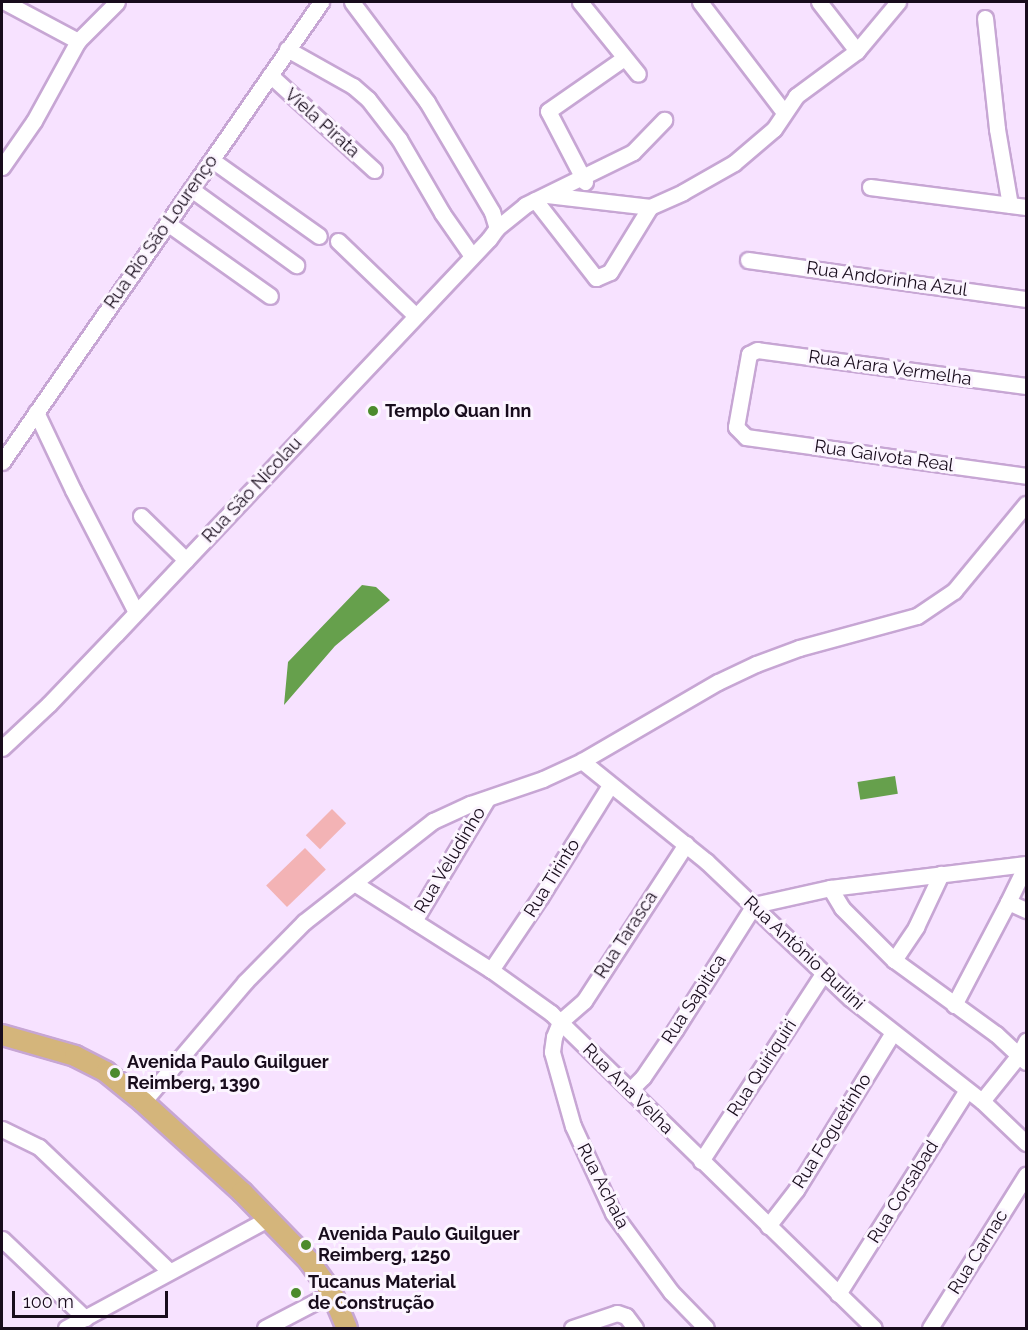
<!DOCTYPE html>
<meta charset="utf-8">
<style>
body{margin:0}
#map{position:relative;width:1028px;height:1330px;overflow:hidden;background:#f7e2ff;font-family:Raleway,sans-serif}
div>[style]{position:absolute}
.green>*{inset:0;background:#f3b3b5;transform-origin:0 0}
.water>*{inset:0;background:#66a04c;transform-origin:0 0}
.roads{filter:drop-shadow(2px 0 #c7a6d4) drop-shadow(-2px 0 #c7a6d4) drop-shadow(0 2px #c7a6d4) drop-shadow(0 -2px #c7a6d4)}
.minor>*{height:15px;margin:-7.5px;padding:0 7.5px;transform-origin:7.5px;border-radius:7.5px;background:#fff}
.major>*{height:20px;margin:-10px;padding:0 10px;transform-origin:10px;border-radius:10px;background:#d4b57b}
.dots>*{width:16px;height:16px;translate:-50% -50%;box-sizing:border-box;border:3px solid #fcf5ff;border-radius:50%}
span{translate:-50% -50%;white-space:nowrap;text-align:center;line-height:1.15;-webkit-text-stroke:6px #fcf5ff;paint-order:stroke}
.street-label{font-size:18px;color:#180c1c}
.poi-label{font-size:18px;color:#180c1c;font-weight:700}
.left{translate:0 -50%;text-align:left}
.frame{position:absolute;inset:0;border:3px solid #180c1c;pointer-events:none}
.scale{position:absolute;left:12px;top:1291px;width:156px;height:27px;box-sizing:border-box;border:3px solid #180c1c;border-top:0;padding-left:8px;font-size:18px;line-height:21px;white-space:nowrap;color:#180c1c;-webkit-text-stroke:4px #fcf5ff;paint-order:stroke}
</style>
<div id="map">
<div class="green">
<div style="left:332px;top:809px;width:20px;height:37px;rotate:45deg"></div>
<div style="left:305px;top:848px;width:30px;height:54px;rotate:46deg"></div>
</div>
<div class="water">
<div style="clip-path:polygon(362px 585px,376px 587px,390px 600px,335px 646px,284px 705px,288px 662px)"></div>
<div style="left:895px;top:776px;width:18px;height:38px;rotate:81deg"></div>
</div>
<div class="roads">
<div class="minor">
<div style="left:5px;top:2px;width:83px;rotate:28.1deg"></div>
<div style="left:352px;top:2px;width:125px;rotate:53.1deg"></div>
<div style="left:427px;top:102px;width:128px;rotate:59.4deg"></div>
<div style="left:492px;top:212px;width:17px;rotate:73deg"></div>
<div style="left:580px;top:2px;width:92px;rotate:51.1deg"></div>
<div style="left:700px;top:2px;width:137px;rotate:52.7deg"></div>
<div style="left:819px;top:2px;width:62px;rotate:52.2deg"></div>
<div style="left:985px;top:18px;width:112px;rotate:83.8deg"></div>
<div style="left:997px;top:129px;width:77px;rotate:80.3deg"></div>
<div style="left:287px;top:49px;width:76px;rotate:29.3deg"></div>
<div style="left:353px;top:86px;width:20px;rotate:41deg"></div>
<div style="left:368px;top:99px;width:51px;rotate:52.2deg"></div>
<div style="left:399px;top:139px;width:86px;rotate:59.8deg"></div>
<div style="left:442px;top:213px;width:52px;rotate:55.1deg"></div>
<div style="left:270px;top:75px;width:141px;rotate:42.4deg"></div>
<div style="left:212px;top:160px;width:131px;rotate:35.4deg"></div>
<div style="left:2px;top:167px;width:56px;rotate:-55.2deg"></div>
<div style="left:34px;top:121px;width:91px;rotate:-61.2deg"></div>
<div style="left:78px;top:41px;width:55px;rotate:-45deg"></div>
<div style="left:585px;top:182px;width:80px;rotate:-117.5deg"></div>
<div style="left:548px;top:111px;width:93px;rotate:-34.9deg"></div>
<div style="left:870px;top:187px;width:157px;rotate:7.3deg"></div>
<div style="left:191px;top:189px;width:130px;rotate:35.9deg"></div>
<div style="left:547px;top:195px;width:104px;rotate:6.6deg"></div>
<div style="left:650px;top:207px;width:36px;rotate:-24deg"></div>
<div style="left:683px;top:192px;width:59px;rotate:-29.6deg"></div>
<div style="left:734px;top:163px;width:52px;rotate:-40.4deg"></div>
<div style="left:774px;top:129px;width:40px;rotate:-56deg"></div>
<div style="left:796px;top:96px;width:76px;rotate:-36.4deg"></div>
<div style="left:857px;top:51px;width:64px;rotate:-50.1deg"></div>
<div style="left:535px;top:200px;width:99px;rotate:52deg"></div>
<div style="left:596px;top:278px;width:15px;rotate:-23deg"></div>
<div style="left:610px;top:272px;width:76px;rotate:-58.4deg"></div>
<div style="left:167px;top:223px;width:126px;rotate:35.3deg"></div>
<div style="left:338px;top:241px;width:108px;rotate:43.9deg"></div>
<div style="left:748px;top:260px;width:281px;rotate:8deg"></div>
<div style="left:1026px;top:386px;width:271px;rotate:-172.4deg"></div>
<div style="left:757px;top:350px;width:9px;rotate:153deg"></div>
<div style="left:749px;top:354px;width:74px;rotate:100.1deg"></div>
<div style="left:736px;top:427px;width:14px;rotate:45deg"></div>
<div style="left:746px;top:437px;width:283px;rotate:7.9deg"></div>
<div style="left:36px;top:412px;width:86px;rotate:64.6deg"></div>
<div style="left:73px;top:490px;width:137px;rotate:62.7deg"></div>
<div style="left:2px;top:462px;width:560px;rotate:-55.26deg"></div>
<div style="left:141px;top:516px;width:63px;rotate:44.4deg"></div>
<div style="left:2px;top:748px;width:64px;rotate:-43.1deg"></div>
<div style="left:49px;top:704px;width:97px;rotate:-46.3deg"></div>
<div style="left:116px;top:634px;width:543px;rotate:-46.64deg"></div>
<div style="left:489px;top:239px;width:14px;rotate:-54deg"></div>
<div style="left:497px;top:228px;width:36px;rotate:-39deg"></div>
<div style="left:525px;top:205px;width:120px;rotate:-26.1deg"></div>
<div style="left:633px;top:152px;width:45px;rotate:-45.9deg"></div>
<div style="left:582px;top:761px;width:159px;rotate:38.9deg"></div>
<div style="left:706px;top:861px;width:199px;rotate:43.6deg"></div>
<div style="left:850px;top:998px;width:167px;rotate:38deg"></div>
<div style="left:982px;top:1101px;width:61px;rotate:43.7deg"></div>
<div style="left:686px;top:844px;width:187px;rotate:123deg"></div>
<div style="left:584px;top:1001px;width:32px;rotate:139deg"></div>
<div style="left:560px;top:1022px;width:16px;rotate:112deg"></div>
<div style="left:554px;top:1037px;width:15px;rotate:98deg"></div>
<div style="left:552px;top:1052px;width:77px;rotate:74.2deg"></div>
<div style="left:573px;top:1126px;width:96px;rotate:65.3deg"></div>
<div style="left:613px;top:1213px;width:98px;rotate:53.7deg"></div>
<div style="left:671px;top:1292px;width:50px;rotate:45.8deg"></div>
<div style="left:1026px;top:864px;width:197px;rotate:173deg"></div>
<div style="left:830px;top:888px;width:23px;rotate:59deg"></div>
<div style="left:842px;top:908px;width:74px;rotate:45deg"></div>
<div style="left:894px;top:960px;width:126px;rotate:36deg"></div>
<div style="left:996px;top:1034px;width:41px;rotate:43deg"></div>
<div style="left:1026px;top:865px;width:41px;rotate:115.9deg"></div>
<div style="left:1008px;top:902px;width:20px;rotate:24deg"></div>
<div style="left:354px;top:883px;width:162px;rotate:32.4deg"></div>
<div style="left:491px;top:970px;width:74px;rotate:35.6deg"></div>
<div style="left:551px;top:1013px;width:451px;rotate:44.3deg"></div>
<div style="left:414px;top:921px;width:142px;rotate:-59.1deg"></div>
<div style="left:894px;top:960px;width:40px;rotate:-56deg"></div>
<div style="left:916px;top:927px;width:59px;rotate:-64.7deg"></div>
<div style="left:491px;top:970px;width:89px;rotate:-56deg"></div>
<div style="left:541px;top:896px;width:131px;rotate:-58.1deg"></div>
<div style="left:954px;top:1005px;width:116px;rotate:-62.3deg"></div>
<div style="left:630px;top:1090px;width:18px;rotate:-45deg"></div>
<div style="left:643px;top:1077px;width:57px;rotate:-55.8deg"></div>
<div style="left:675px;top:1030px;width:148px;rotate:-57.7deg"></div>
<div style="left:754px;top:905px;width:78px;rotate:-12.6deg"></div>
<div style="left:982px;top:1101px;width:59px;rotate:-51.2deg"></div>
<div style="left:1019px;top:1055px;width:16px;rotate:-63deg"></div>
<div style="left:143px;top:1102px;width:157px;rotate:-49.6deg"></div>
<div style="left:245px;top:982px;width:84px;rotate:-45.5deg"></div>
<div style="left:304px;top:922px;width:164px;rotate:-38.1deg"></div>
<div style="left:433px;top:821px;width:41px;rotate:-24.7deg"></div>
<div style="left:470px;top:804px;width:77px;rotate:-18.9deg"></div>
<div style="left:543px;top:779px;width:43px;rotate:-24.8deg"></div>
<div style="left:582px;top:761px;width:157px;rotate:-30.2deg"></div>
<div style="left:718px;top:682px;width:42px;rotate:-25.3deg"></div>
<div style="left:756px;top:664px;width:46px;rotate:-20.4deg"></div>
<div style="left:799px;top:648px;width:122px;rotate:-15.2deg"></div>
<div style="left:917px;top:616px;width:45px;rotate:-34deg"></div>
<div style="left:954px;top:591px;width:113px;rotate:-50.4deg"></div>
<div style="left:2px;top:1129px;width:41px;rotate:25.9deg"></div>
<div style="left:39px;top:1147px;width:180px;rotate:43.6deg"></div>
<div style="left:701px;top:1161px;width:223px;rotate:-56.9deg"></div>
<div style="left:768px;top:1226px;width:46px;rotate:-52.1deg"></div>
<div style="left:796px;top:1190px;width:183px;rotate:-58.4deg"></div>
<div style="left:2px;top:1239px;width:115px;rotate:43.6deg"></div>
<div style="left:838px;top:1294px;width:241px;rotate:-57.7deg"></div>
<div style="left:66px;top:1328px;width:230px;rotate:-28.4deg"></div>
<div style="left:265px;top:1328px;width:76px;rotate:-27.6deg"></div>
<div style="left:572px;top:1328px;width:47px;rotate:-18.4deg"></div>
<div style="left:617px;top:1313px;width:9px;rotate:18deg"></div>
<div style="left:626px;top:1316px;width:15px;rotate:53deg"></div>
<div style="left:930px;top:1328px;width:181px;rotate:-57.9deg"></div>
</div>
<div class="major">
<div style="left:2px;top:1035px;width:76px;rotate:16deg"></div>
<div style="left:75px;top:1056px;width:35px;rotate:27deg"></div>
<div style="left:106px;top:1072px;width:48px;rotate:39deg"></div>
<div style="left:143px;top:1102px;width:134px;rotate:42.3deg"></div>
<div style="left:242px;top:1192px;width:96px;rotate:45.8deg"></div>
<div style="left:309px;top:1261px;width:39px;rotate:54deg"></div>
<div style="left:332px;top:1293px;width:38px;rotate:67deg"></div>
</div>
</div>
<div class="dots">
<div style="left:373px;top:411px;background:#4c8b2c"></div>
<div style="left:115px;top:1073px;background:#4c8b2c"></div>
<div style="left:306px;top:1245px;background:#4c8b2c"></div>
<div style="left:296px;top:1293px;background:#4c8b2c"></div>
</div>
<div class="street-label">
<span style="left:322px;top:123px;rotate:42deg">Viela Pirata</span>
<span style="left:161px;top:232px;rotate:-55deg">Rua Rio São Lourenço</span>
<span style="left:887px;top:279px;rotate:8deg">Rua Andorinha Azul</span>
<span style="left:890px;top:368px;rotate:8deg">Rua Arara Vermelha</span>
<span style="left:884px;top:456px;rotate:8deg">Rua Gaivota Real</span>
<span style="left:252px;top:490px;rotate:-47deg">Rua São Nicolau</span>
<span style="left:450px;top:860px;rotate:-59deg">Rua Veludinho</span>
<span style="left:552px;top:878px;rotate:-58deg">Rua Tirinto</span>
<span style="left:626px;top:935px;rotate:-57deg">Rua Tarasca</span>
<span style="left:804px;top:953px;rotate:43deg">Rua Antônio Burlini</span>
<span style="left:694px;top:999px;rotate:-57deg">Rua Sapitica</span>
<span style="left:762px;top:1068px;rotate:-57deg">Rua Quiriquiri</span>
<span style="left:628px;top:1089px;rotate:45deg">Rua Ana Velha</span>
<span style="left:832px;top:1131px;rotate:-58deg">Rua Foguetinho</span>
<span style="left:603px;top:1186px;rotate:63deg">Rua Achala</span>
<span style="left:903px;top:1192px;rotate:-58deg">Rua Corsabad</span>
<span style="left:978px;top:1252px;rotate:-58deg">Rua Carnac</span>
</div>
<div class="poi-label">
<span class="left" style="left:385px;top:411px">Templo Quan Inn</span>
<span class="left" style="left:127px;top:1073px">Avenida Paulo Guilguer<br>Reimberg, 1390</span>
<span class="left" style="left:318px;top:1245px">Avenida Paulo Guilguer<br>Reimberg, 1250</span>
<span class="left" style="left:308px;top:1293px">Tucanus Material<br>de Construção</span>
</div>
<div class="frame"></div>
<div class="scale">100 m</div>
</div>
